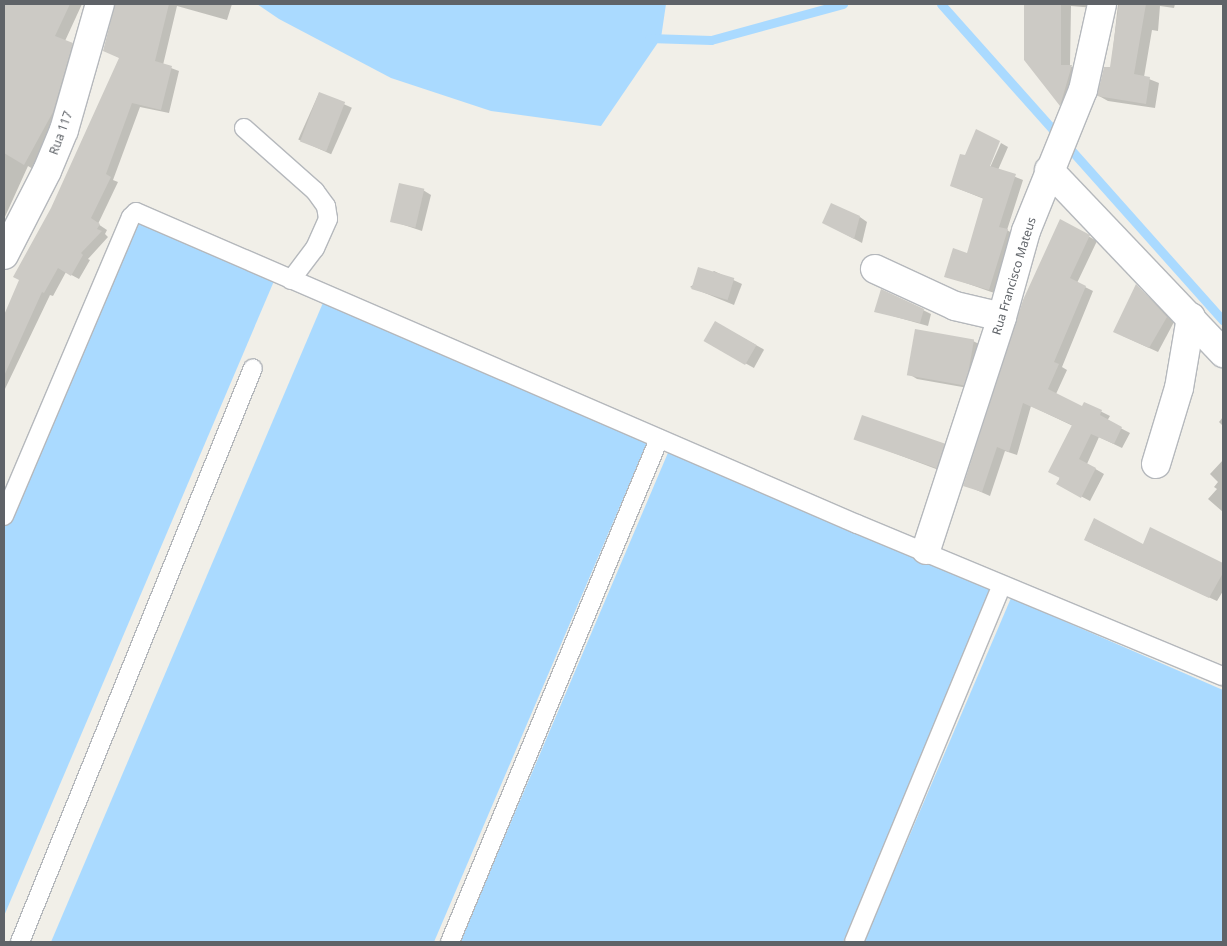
<!DOCTYPE html>
<style>
body{margin:0}
#map{position:relative;width:1227px;height:946px;overflow:hidden;background:#f1efe8;font-family:"Noto Sans",sans-serif}
div>[style]{position:absolute}
.water>*{inset:0;background:#aadaff}
.shadow>*{inset:0;background:#0003;transform-origin:0 0}
.stream>*{height:9px;margin:-4.5px;padding:0 4.5px;transform-origin:4.5px;border-radius:4.5px;background:#aadaff}
.building>*{inset:0;background:#cccac5;transform-origin:0 0}
.roads{filter:drop-shadow(1px 0 #b5b8bc) drop-shadow(-1px 0 #b5b8bc) drop-shadow(0 1px #b5b8bc) drop-shadow(0 -1px #b5b8bc)}
.service>*{height:18px;margin:-9px;padding:0 9px;transform-origin:9px;border-radius:9px;background:#fff}
.minor>*{height:28px;margin:-14px;padding:0 14px;transform-origin:14px;border-radius:14px;background:#fff}
span{translate:-50% -50%;white-space:nowrap;text-align:center;line-height:1.15;-webkit-text-stroke:4px #fff;paint-order:stroke}
.street-label{font-size:12px;color:#5f6368}
.frame{position:absolute;inset:0;border:5px solid #5f6368;pointer-events:none}
</style>
<div id="map">
<div class="water">
<div style="clip-path:polygon(257px 4px,666px 4px,661px 38px,601px 126px,491px 111px,391px 78px,279px 19px)"></div>
<div style="clip-path:polygon(136px 213px,277px 274px,4px 916px,4px 522px)"></div>
<div style="clip-path:polygon(325px 298px,649px 438px,434px 942px,51px 942px)"></div>
<div style="clip-path:polygon(670px 448px,994px 588px,843px 942px,460px 942px)"></div>
<div style="clip-path:polygon(1011px 598px,1223px 690px,1223px 942px,864px 942px)"></div>
</div>
<div class="shadow">
<div style="clip-path:polygon(4px 4px,82px 4px,65px 41px,81px 49px,62px 118px,33px 169px,28px 166px,4px 219px)"></div>
<div style="clip-path:polygon(116px 4px,232px 4px,227px 20px,177px 6px,163px 65px,179px 71px,169px 113px,140px 107px,113px 180px,118px 182px,98px 224px,107px 230px,105px 234px,108px 237px,88px 259px,90px 260px,79px 279px,66px 272px,53px 296px,50px 295px,4px 391px,4px 318px,120px 58px,104px 50px)"></div>
<div style="clip-path:polygon(1034px 4px,1098px 4px,1095px 8px,1071px 6px,1070px 66px,1081px 72px,1069px 110px,1061px 105px,1025px 60px,1034px 35px)"></div>
<div style="clip-path:polygon(1118px 4px,1175px 4px,1174px 8px,1160px 6px,1158px 31px,1152px 30px,1144px 77px,1159px 83px,1155px 108px,1108px 101px,1099px 96px,1111px 68px)"></div>
<div style="left:319px;top:93px;width:36px;height:51px;rotate:24deg"></div>
<div style="clip-path:polygon(1001px 143px,1008px 147px,998px 170px,1023px 180px,1007px 230px,1015px 235px,997px 294px,946px 276px,968px 254px,984px 199px,952px 186px,988px 172px)"></div>
<div style="clip-path:polygon(423px 190px,431px 195px,422px 231px,392px 221px)"></div>
<div style="clip-path:polygon(860px 217px,867px 222px,862px 243px,832px 227px)"></div>
<div style="clip-path:polygon(1061px 221px,1097px 241px,1077px 283px,1093px 291px,1062px 367px,1067px 370px,1056px 394px,1083px 408px,1085px 403px,1102px 412px,1110px 416px,1107px 421px,1130px 433px,1122px 448px,1099px 437px,1087px 464px,1104px 474px,1090px 501px,1058px 484px,1073px 426px,1031px 406px,1017px 455px,1005px 451px,990px 496px,965px 485px)"></div>
<div style="clip-path:polygon(714px 271px,742px 284px,734px 305px,690px 287px)"></div>
<div style="clip-path:polygon(1137px 286px,1174px 322px,1158px 352px,1123px 336px)"></div>
<div style="clip-path:polygon(923px 310px,931px 314px,928px 326px,875px 311px)"></div>
<div style="left:716px;top:323px;width:55px;height:21px;rotate:29deg"></div>
<div style="clip-path:polygon(973px 341px,981px 345px,968px 388px,917px 379px,909px 374px)"></div>
<div style="clip-path:polygon(1223px 417px,1223px 426px,1219px 422px)"></div>
<div style="clip-path:polygon(854px 438px,944px 444px,952px 448px,944px 472px)"></div>
<div style="clip-path:polygon(1223px 460px,1223px 512px,1208px 499px,1217px 489px,1214px 487px,1218px 482px,1210px 474px)"></div>
<div style="clip-path:polygon(1151px 529px,1223px 564px,1223px 591px,1217px 601px,1093px 544px,1143px 546px)"></div>
</div>
<div class="stream">
<div style="left:941px;top:4px;width:424px;rotate:48.3deg"></div>
<div style="left:649px;top:38px;width:62px;rotate:1.8deg"></div>
<div style="left:711px;top:40px;width:137px;rotate:-15.3deg"></div>
</div>
<div class="building">
<div style="clip-path:polygon(4px 4px,70px 4px,55px 36px,73px 43px,53px 112px,24px 165px,4px 153px)"></div>
<div style="clip-path:polygon(115px 4px,169px 4px,155px 61px,172px 66px,161px 110px,132px 103px,106px 174px,111px 177px,91px 218px,100px 224px,97px 229px,102px 231px,81px 253px,83px 255px,71px 276px,58px 268px,44px 293px,42px 292px,4px 376px,4px 315px,19px 280px,13px 277px,51px 208px,119px 58px,103px 51px)"></div>
<div style="clip-path:polygon(1024px 4px,1061px 4px,1061px 65px,1072px 65px,1060px 106px,1024px 60px)"></div>
<div style="clip-path:polygon(1119px 4px,1146px 4px,1134px 74px,1150px 77px,1146px 104px,1097px 96px,1104px 67px,1110px 67px)"></div>
<div style="left:319px;top:92px;width:28px;height:53px;rotate:21deg"></div>
<div style="clip-path:polygon(976px 129px,1000px 141px,990px 166px,1016px 174px,999px 227px,1008px 229px,989px 290px,944px 277px,953px 248px,967px 253px,983px 198px,950px 186px,960px 154px,965px 155px)"></div>
<div style="left:399px;top:183px;width:26px;height:40px;rotate:13deg"></div>
<div style="clip-path:polygon(831px 203px,860px 216px,854px 239px,822px 223px)"></div>
<div style="clip-path:polygon(1060px 219px,1090px 235px,1070px 278px,1086px 286px,1054px 362px,1059px 364px,1048px 389px,1082px 406px,1084px 402px,1102px 410px,1100px 415px,1122px 427px,1114px 444px,1091px 434px,1079px 459px,1096px 468px,1081px 498px,1056px 484px,1060px 478px,1048px 472px,1072px 425px,1023px 403px,1009px 452px,997px 447px,982px 492px,963px 486px,1023px 300px)"></div>
<div style="left:698px;top:267px;width:38px;height:23px;rotate:17deg"></div>
<div style="clip-path:polygon(1136px 284px,1167px 317px,1149px 348px,1113px 332px)"></div>
<div style="clip-path:polygon(881px 289px,924px 309px,920px 323px,874px 312px)"></div>
<div style="left:715px;top:321px;width:48px;height:23px;rotate:30deg"></div>
<div style="left:915px;top:329px;width:60px;height:47px;rotate:10deg"></div>
<div style="left:862px;top:415px;width:88px;height:26px;rotate:19deg"></div>
<div style="clip-path:polygon(1094px 518px,1143px 544px,1150px 527px,1223px 563px,1223px 573px,1209px 598px,1084px 540px)"></div>
</div>
<div class="roads">
<div class="service">
<div style="left:244px;top:128px;width:95px;rotate:41.6deg"></div>
<div style="left:315px;top:191px;width:19px;rotate:54deg"></div>
<div style="left:326px;top:206px;width:13px;rotate:81deg"></div>
<div style="left:328px;top:219px;width:32px;rotate:114deg"></div>
<div style="left:315px;top:248px;width:40px;rotate:127deg"></div>
<div style="left:4px;top:516px;width:325px;rotate:-67deg"></div>
<div style="left:131px;top:217px;width:7px;rotate:-45deg"></div>
<div style="left:136px;top:212px;width:786px;rotate:23.4deg"></div>
<div style="left:857px;top:524px;width:396px;rotate:22.6deg"></div>
<div style="left:20px;top:942px;width:619px;rotate:-67.91deg"></div>
<div style="left:450px;top:942px;width:545px;rotate:-67.44deg"></div>
<div style="left:854px;top:942px;width:386px;rotate:-67.5deg"></div>
</div>
<div class="minor">
<div style="left:1049px;top:170px;width:253px;rotate:46.4deg"></div>
<div style="left:4px;top:255px;width:94px;rotate:-62.9deg"></div>
<div style="left:47px;top:171px;width:44px;rotate:-67.5deg"></div>
<div style="left:64px;top:130px;width:131px;rotate:-74.1deg"></div>
<div style="left:875px;top:269px;width:88px;rotate:24.8deg"></div>
<div style="left:955px;top:306px;width:48px;rotate:13.2deg"></div>
<div style="left:1156px;top:464px;width:79px;rotate:-73.2deg"></div>
<div style="left:1179px;top:388px;width:72px;rotate:-80.4deg"></div>
<div style="left:926px;top:550px;width:245px;rotate:-71.9deg"></div>
<div style="left:1002px;top:317px;width:89px;rotate:-74.4deg"></div>
<div style="left:1026px;top:231px;width:152px;rotate:-68deg"></div>
<div style="left:1083px;top:90px;width:88px;rotate:-77.5deg"></div>
</div>
</div>
<div class="street-label">
<span style="left:61px;top:133px;rotate:-70deg">Rua 117</span>
<span style="left:1014px;top:276px;rotate:-73deg">Rua Francisco Mateus</span>
</div>
<div class="frame"></div>
</div>
